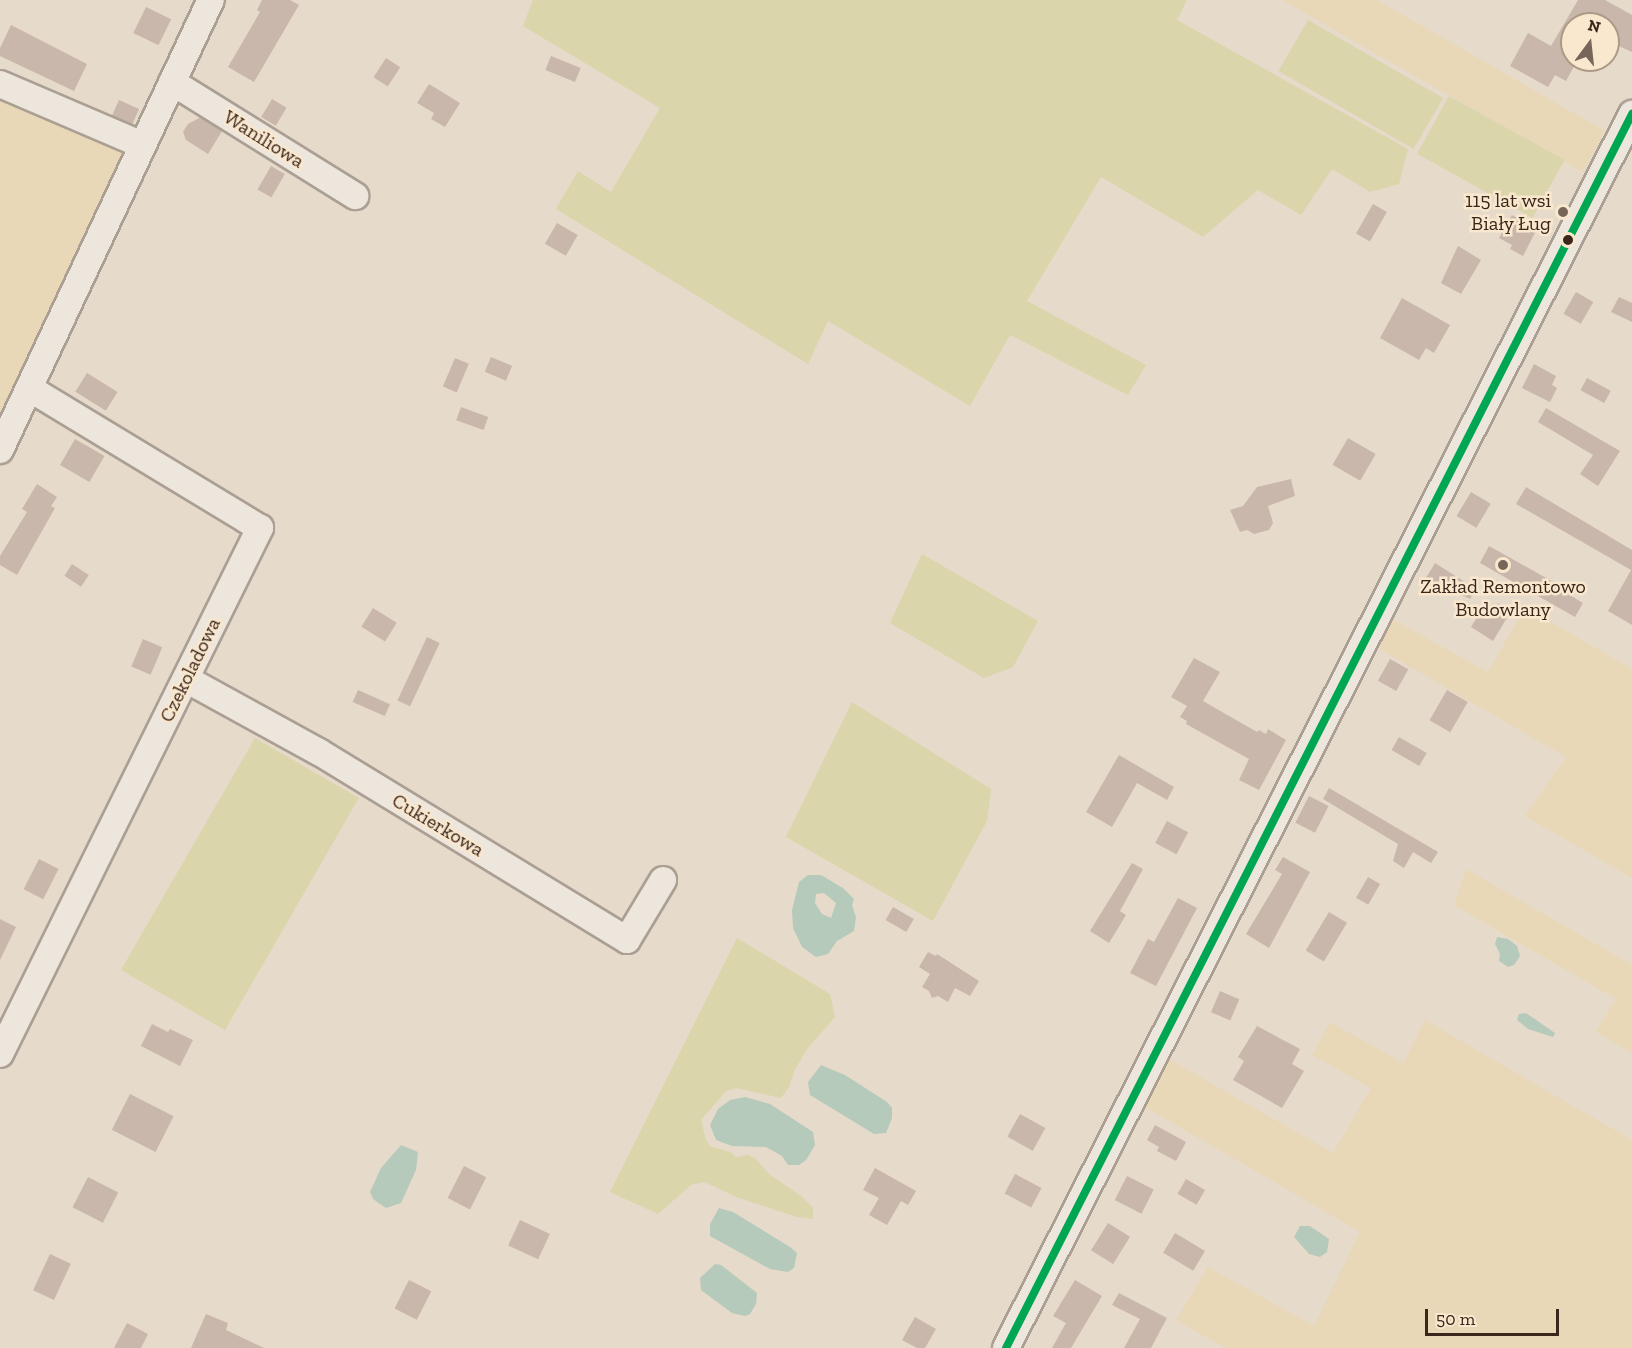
<!DOCTYPE html>
<meta charset="utf-8">
<style>
body{margin:0}
#map{position:relative;width:1632px;height:1348px;overflow:hidden;background:#e6daca;font-family:"Zilla Slab",serif}
div>[style]{position:absolute}
.farmland>*{inset:0;background:#e8d8b8}
.green>*{inset:0;background:#dad5ab;transform-origin:0 0}
.water>*{inset:0;background:#b6cabb}
.building>*{inset:0;background:#cab7ab;transform-origin:0 0}
.roads{filter:drop-shadow(2px 0 #ab9f94) drop-shadow(-2px 0 #ab9f94) drop-shadow(0 2px #ab9f94) drop-shadow(0 -2px #ab9f94)}
.minor>*{height:26px;margin:-13px;padding:0 13px;transform-origin:13px;border-radius:13px;background:#ede6dd}
.bus-1>*{height:8px;margin:-4px;padding:0 4px;transform-origin:4px;border-radius:4px;background:#00a651}
.dots>*{width:16px;height:16px;translate:-50% -50%;box-sizing:border-box;border:3px solid #f9e7ce;border-radius:50%}
span{translate:-50% -50%;white-space:nowrap;text-align:center;line-height:1.15;-webkit-text-stroke:5px #f9e7ce;paint-order:stroke}
.street-label{font-size:20px;color:#3a261b}
.poi-label{font-size:20px;color:#3a261b}
.right{translate:-100% -50%;text-align:right}
.north{position:absolute;left:1560px;top:12px;width:60px;height:60px;box-sizing:border-box;background:#f9e7ce;border:2px solid #ad9a86;border-radius:50%;rotate:15deg;font-size:16px;font-weight:700;line-height:24px;text-align:center;color:#3a261b}
.north::after{content:'';display:block;margin:auto;width:21px;height:27px;background:#766558;clip-path:polygon(50% 0,100% 100%,50% 72%,0 100%)}
.scale{position:absolute;left:1425px;top:1309px;width:134px;height:27px;box-sizing:border-box;border:3px solid #3a261b;border-top:0;padding-left:8px;font-size:18px;line-height:21px;white-space:nowrap;color:#3a261b;-webkit-text-stroke:4px #f9e7ce;paint-order:stroke}
</style>
<div id="map">
<div class="farmland">
<div style="clip-path:polygon(1282px 0,1377px 0,1605px 131px,1583px 172px)"></div>
<div style="clip-path:polygon(0 94px,131px 148px,0 424px)"></div>
<div style="clip-path:polygon(1525px 607px,1632px 669px,1632px 878px,1525px 816px,1566px 757px,1376px 647px,1390px 618px,1488px 672px)"></div>
<div style="clip-path:polygon(1466px 869px,1632px 965px,1632px 1053px,1596px 1032px,1616px 999px,1454px 905px)"></div>
<div style="clip-path:polygon(1425px 1020px,1632px 1140px,1632px 1348px,1225px 1348px,1176px 1320px,1208px 1267px,1314px 1326px,1360px 1232px,1145px 1107px,1169px 1059px,1333px 1153px,1371px 1088px,1312px 1055px,1330px 1022px,1403px 1063px)"></div>
</div>
<div class="green">
<div style="clip-path:polygon(533px 0,1187px 0,1177px 20px,1408px 149px,1399px 184px,1370px 192px,1332px 169px,1301px 215px,1258px 190px,1203px 237px,1101px 177px,1027px 301px,1146px 365px,1128px 395px,1010px 335px,970px 406px,828px 321px,808px 364px,556px 209px,578px 171px,611px 192px,660px 108px,523px 26px)"></div>
<div style="left:1308px;top:20px;width:156px;height:59px;rotate:30deg"></div>
<div style="left:1449px;top:96px;width:132px;height:66px;rotate:29deg"></div>
<div style="clip-path:polygon(922px 554px,1038px 621px,1013px 667px,984px 678px,890px 623px)"></div>
<div style="clip-path:polygon(852px 702px,991px 789px,987px 821px,933px 921px,786px 837px)"></div>
<div style="left:255px;top:738px;width:120px;height:268px;rotate:30deg"></div>
<div style="clip-path:polygon(737px 938px,830px 994px,835px 1017px,807px 1049px,795px 1069px,789px 1087px,781px 1098px,736px 1088px,726px 1091px,701px 1120px,706px 1140px,710px 1146px,730px 1152px,736px 1157px,748px 1155px,755px 1158px,769px 1174px,801px 1196px,813px 1208px,813px 1219px,797px 1217px,739px 1198px,704px 1182px,691px 1185px,658px 1214px,610px 1192px)"></div>
</div>
<div class="water">
<div style="clip-path:polygon(evenodd,808px 875px,821px 875px,843px 888px,854px 899px,852px 905px,856px 917px,854px 931px,837px 941px,828px 954px,816px 957px,802px 947px,793px 928px,792px 910px,799px 882px,808px 875px,824px 893px,836px 903px,831px 918px,822px 914px,815px 903px,816px 894px,824px 893px)"></div>
<div style="clip-path:polygon(1497px 937px,1508px 939px,1517px 946px,1520px 956px,1514px 965px,1508px 967px,1499px 961px,1500px 954px,1495px 944px)"></div>
<div style="clip-path:polygon(1526px 1013px,1555px 1033px,1553px 1037px,1528px 1029px,1517px 1020px,1519px 1014px)"></div>
<div style="clip-path:polygon(821px 1065px,845px 1075px,887px 1102px,892px 1108px,892px 1118px,886px 1133px,874px 1134px,810px 1095px,808px 1082px)"></div>
<div style="clip-path:polygon(745px 1097px,770px 1104px,813px 1132px,815px 1145px,806px 1160px,799px 1165px,788px 1165px,782px 1156px,766px 1147px,732px 1146px,716px 1140px,710px 1125px,718px 1109px,730px 1100px)"></div>
<div style="clip-path:polygon(401px 1145px,418px 1152px,416px 1170px,401px 1203px,386px 1208px,373px 1199px,370px 1192px,381px 1168px)"></div>
<div style="clip-path:polygon(719px 1208px,733px 1212px,790px 1247px,797px 1253px,794px 1268px,788px 1272px,770px 1269px,710px 1236px,710px 1224px)"></div>
<div style="clip-path:polygon(1300px 1226px,1310px 1226px,1329px 1239px,1327px 1252px,1320px 1257px,1309px 1254px,1294px 1237px)"></div>
<div style="clip-path:polygon(715px 1264px,721px 1265px,757px 1293px,756px 1304px,750px 1314px,745px 1316px,732px 1313px,701px 1290px,700px 1278px)"></div>
</div>
<div class="building">
<div style="clip-path:polygon(262px 0,290px 0,299px 5px,254px 82px,228px 67px,260px 12px,257px 10px)"></div>
<div style="clip-path:polygon(1578px 0,1605px 0,1632px 15px,1632px 52px,1608px 41px,1608px 24px,1572px 24px,1572px 44px,1566px 54px,1577px 61px,1566px 81px,1555px 75px,1548px 87px,1510px 66px,1528px 33px,1551px 46px)"></div>
<div style="left:146px;top:7px;width:28px;height:29px;rotate:26deg"></div>
<div style="clip-path:polygon(11px 25px,87px 64px,74px 91px,0 56px,0 48px)"></div>
<div style="left:551px;top:56px;width:32px;height:15px;rotate:22deg"></div>
<div style="left:386px;top:58px;width:17px;height:23px;rotate:33deg"></div>
<div style="clip-path:polygon(429px 84px,460px 103px,445px 127px,431px 119px,434px 113px,417px 103px)"></div>
<div style="left:272px;top:99px;width:17px;height:21px;rotate:31deg"></div>
<div style="left:119px;top:100px;width:22px;height:18px;rotate:24deg"></div>
<div style="clip-path:polygon(201px 117px,222px 131px,208px 154px,186px 140px,183px 132px,188px 124px)"></div>
<div style="left:271px;top:166px;width:16px;height:27px;rotate:30deg"></div>
<div style="left:1373px;top:204px;width:16px;height:34px;rotate:30deg"></div>
<div style="clip-path:polygon(1512px 215px,1537px 229px,1523px 256px,1510px 249px,1512px 245px,1499px 238px)"></div>
<div style="left:557px;top:223px;width:24px;height:24px;rotate:30deg"></div>
<div style="clip-path:polygon(1458px 246px,1481px 260px,1461px 294px,1441px 283px)"></div>
<div style="left:1576px;top:292px;width:20px;height:25px;rotate:30deg"></div>
<div style="clip-path:polygon(1619px 297px,1632px 303px,1632px 322px,1611px 312px)"></div>
<div style="clip-path:polygon(1402px 298px,1450px 325px,1434px 353px,1426px 348px,1419px 360px,1380px 338px)"></div>
<div style="left:491px;top:357px;width:23px;height:16px;rotate:23deg"></div>
<div style="left:455px;top:358px;width:15px;height:31px;rotate:23deg"></div>
<div style="clip-path:polygon(1534px 364px,1556px 376px,1552px 385px,1557px 388px,1550px 402px,1522px 388px)"></div>
<div style="left:87px;top:373px;width:36px;height:22px;rotate:32deg"></div>
<div style="left:1587px;top:378px;width:27px;height:14px;rotate:28deg"></div>
<div style="left:461px;top:407px;width:29px;height:14px;rotate:20deg"></div>
<div style="clip-path:polygon(1546px 408px,1620px 451px,1598px 486px,1580px 474px,1593px 455px,1538px 422px)"></div>
<div style="left:1348px;top:438px;width:32px;height:31px;rotate:30deg"></div>
<div style="left:75px;top:439px;width:34px;height:30px;rotate:30deg"></div>
<div style="clip-path:polygon(1291px 479px,1295px 496px,1268px 506px,1273px 523px,1269px 530px,1254px 534px,1247px 530px,1240px 532px,1230px 510px,1243px 506px,1257px 487px)"></div>
<div style="clip-path:polygon(37px 484px,57px 497px,51px 506px,55px 508px,17px 575px,0 565px,0 556px,27px 512px,22px 509px)"></div>
<div style="clip-path:polygon(1526px 487px,1632px 550px,1632px 625px,1608px 611px,1631px 570px,1516px 504px)"></div>
<div style="left:1471px;top:492px;width:23px;height:28px;rotate:31deg"></div>
<div style="clip-path:polygon(1489px 546px,1564px 588px,1563px 591px,1583px 603px,1575px 617px,1480px 563px)"></div>
<div style="clip-path:polygon(1435px 563px,1476px 589px,1470px 599px,1426px 578px)"></div>
<div style="left:72px;top:564px;width:20px;height:14px;rotate:33deg"></div>
<div style="clip-path:polygon(1498px 603px,1511px 611px,1493px 641px,1471px 627px,1479px 614px,1488px 619px)"></div>
<div style="left:373px;top:608px;width:28px;height:22px;rotate:32deg"></div>
<div style="left:427px;top:637px;width:14px;height:70px;rotate:25deg"></div>
<div style="left:143px;top:639px;width:21px;height:30px;rotate:23deg"></div>
<div style="clip-path:polygon(1194px 658px,1220px 672px,1203px 701px,1257px 732px,1259px 730px,1266px 734px,1268px 729px,1286px 740px,1259px 790px,1239px 780px,1249px 759px,1186px 724px,1187px 721px,1180px 717px,1187px 706px,1171px 697px)"></div>
<div style="left:1390px;top:659px;width:21px;height:25px;rotate:29deg"></div>
<div style="left:358px;top:690px;width:35px;height:13px;rotate:24deg"></div>
<div style="left:1447px;top:690px;width:24px;height:35px;rotate:30deg"></div>
<div style="left:1399px;top:737px;width:32px;height:15px;rotate:30deg"></div>
<div style="clip-path:polygon(1119px 755px,1174px 787px,1167px 800px,1137px 783px,1112px 827px,1086px 812px)"></div>
<div style="clip-path:polygon(1329px 788px,1438px 852px,1431px 863px,1413px 852px,1404px 868px,1393px 861px,1398px 844px,1323px 799px)"></div>
<div style="left:1309px;top:796px;width:22px;height:30px;rotate:27deg"></div>
<div style="left:1167px;top:821px;width:24px;height:25px;rotate:28deg"></div>
<div style="clip-path:polygon(1283px 857px,1310px 872px,1269px 948px,1246px 934px,1282px 874px,1275px 870px)"></div>
<div style="left:39px;top:859px;width:22px;height:34px;rotate:27deg"></div>
<div style="clip-path:polygon(1132px 863px,1143px 869px,1120px 911px,1126px 915px,1109px 943px,1090px 931px)"></div>
<div style="left:1368px;top:877px;width:14px;height:24px;rotate:30deg"></div>
<div style="clip-path:polygon(1178px 898px,1197px 908px,1156px 986px,1130px 973px,1148px 939px,1154px 942px)"></div>
<div style="left:893px;top:907px;width:24px;height:15px;rotate:30deg"></div>
<div style="left:1329px;top:912px;width:21px;height:45px;rotate:31deg"></div>
<div style="clip-path:polygon(0 919px,16px 927px,0 960px)"></div>
<div style="clip-path:polygon(928px 952px,936px 956px,937px 954px,979px 981px,970px 996px,955px 988px,948px 1002px,938px 996px,932px 998px,929px 991px,922px 987px,930px 974px,919px 967px)"></div>
<div style="left:1220px;top:991px;width:21px;height:23px;rotate:23deg"></div>
<div style="clip-path:polygon(152px 1024px,168px 1032px,170px 1029px,193px 1040px,180px 1066px,141px 1046px)"></div>
<div style="clip-path:polygon(1257px 1026px,1300px 1049px,1292px 1064px,1304px 1071px,1282px 1108px,1233px 1080px,1244px 1061px,1238px 1057px)"></div>
<div style="left:130px;top:1094px;width:49px;height:40px;rotate:27deg"></div>
<div style="left:1020px;top:1114px;width:29px;height:26px;rotate:29deg"></div>
<div style="clip-path:polygon(1155px 1125px,1186px 1142px,1176px 1161px,1157px 1151px,1159px 1147px,1147px 1140px)"></div>
<div style="left:464px;top:1166px;width:25px;height:36px;rotate:27deg"></div>
<div style="clip-path:polygon(875px 1168px,916px 1191px,908px 1205px,901px 1201px,887px 1225px,869px 1215px,879px 1198px,863px 1190px)"></div>
<div style="left:1015px;top:1174px;width:30px;height:22px;rotate:28deg"></div>
<div style="left:1127px;top:1176px;width:30px;height:27px;rotate:27deg"></div>
<div style="left:88px;top:1177px;width:34px;height:34px;rotate:27deg"></div>
<div style="left:1186px;top:1179px;width:22px;height:17px;rotate:30deg"></div>
<div style="left:520px;top:1220px;width:33px;height:28px;rotate:25deg"></div>
<div style="left:1108px;top:1223px;width:26px;height:32px;rotate:32deg"></div>
<div style="left:1175px;top:1233px;width:35px;height:23px;rotate:31deg"></div>
<div style="left:50px;top:1254px;width:23px;height:40px;rotate:25deg"></div>
<div style="left:409px;top:1280px;width:25px;height:32px;rotate:27deg"></div>
<div style="clip-path:polygon(1075px 1280px,1102px 1296px,1071px 1348px,1052px 1348px,1066px 1323px,1053px 1316px)"></div>
<div style="clip-path:polygon(1119px 1293px,1167px 1318px,1151px 1348px,1124px 1348px,1140px 1319px,1112px 1305px)"></div>
<div style="clip-path:polygon(206px 1314px,228px 1323px,226px 1330px,264px 1348px,191px 1348px)"></div>
<div style="clip-path:polygon(915px 1317px,936px 1329px,925px 1348px,917px 1348px,902px 1340px)"></div>
<div style="clip-path:polygon(127px 1323px,148px 1334px,141px 1348px,114px 1348px)"></div>
</div>
<div class="roads">
<div class="minor">
<div style="left:172px;top:82px;width:216px;rotate:31.9deg"></div>
<div style="left:0;top:84px;width:155px;rotate:23.2deg"></div>
<div style="left:0;top:450px;width:497px;rotate:-64.9deg"></div>
<div style="left:186px;top:679px;width:152px;rotate:28.8deg"></div>
<div style="left:319px;top:752px;width:361px;rotate:31.4deg"></div>
<div style="left:627px;top:940px;width:70px;rotate:-59deg"></div>
<div style="left:0;top:1054px;width:587px;rotate:-63.7deg"></div>
<div style="left:260px;top:528px;width:270px;rotate:-148.8deg"></div>
<div style="left:1006px;top:1348px;width:1384px;rotate:-63.1deg"></div>
</div>
</div>
<div class="bus-1">
<div style="left:1006px;top:1348px;width:1384px;rotate:-63.1deg"></div>
</div>
<div class="dots">
<div style="left:1563px;top:212px;background:#766558"></div>
<div style="left:1568px;top:240px;background:#3a261b"></div>
<div style="left:1503px;top:565px;background:#766558"></div>
</div>
<div class="street-label">
<span style="left:264px;top:139px;rotate:32deg">Waniliowa</span>
<span style="left:190px;top:670px;rotate:-64deg">Czekoladowa</span>
<span style="left:438px;top:825px;rotate:31deg">Cukierkowa</span>
</div>
<div class="poi-label">
<span class="right" style="left:1551px;top:212px">115 lat wsi<br>Biały Ług</span>
<span style="left:1503px;top:598px">Zakład Remontowo<br>Budowlany</span>
</div>
<div class="north">N</div>
<div class="scale">50 m</div>
</div>
